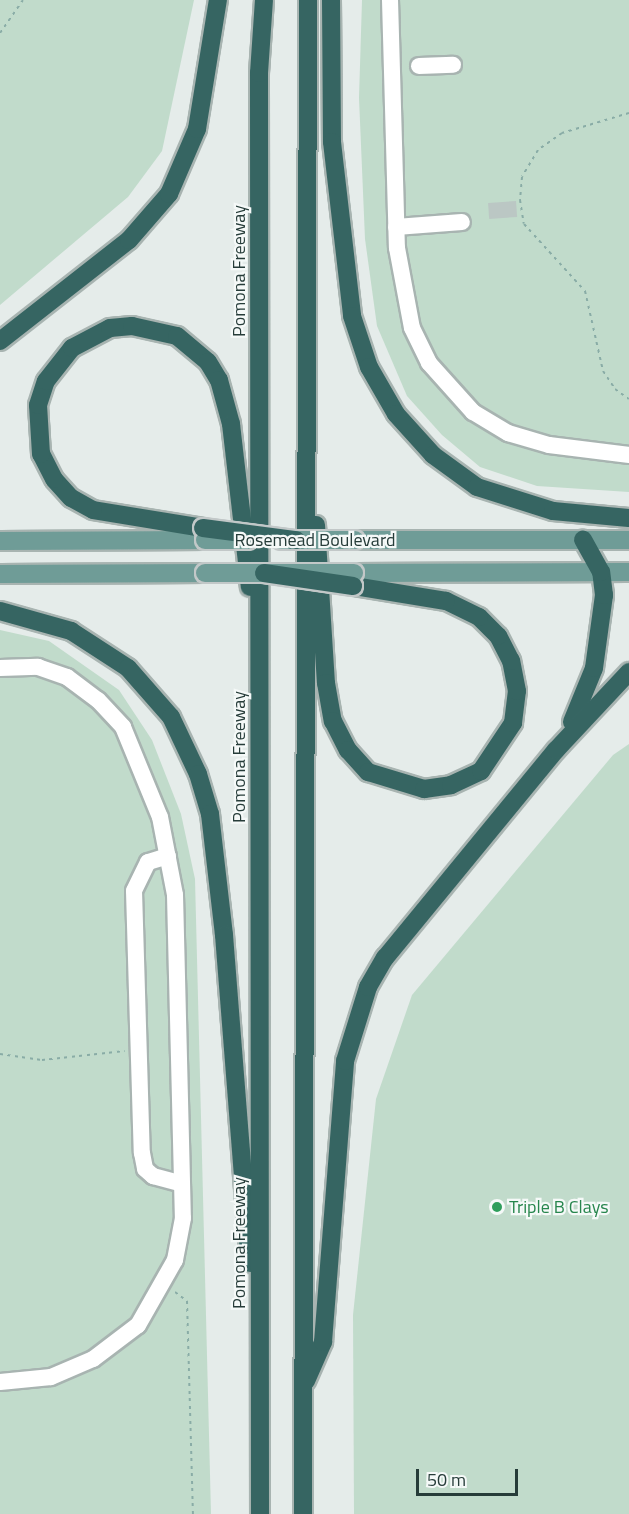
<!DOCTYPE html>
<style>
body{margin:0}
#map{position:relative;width:629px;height:1514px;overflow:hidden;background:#e5ecea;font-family:"Titillium Web",sans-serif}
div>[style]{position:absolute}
.green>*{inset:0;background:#c1dbcb}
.building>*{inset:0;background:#bbc7c4;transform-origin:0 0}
.path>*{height:2px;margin-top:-1px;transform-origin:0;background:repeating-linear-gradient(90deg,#89aca6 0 3px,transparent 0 7.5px)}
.roads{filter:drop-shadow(2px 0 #a8b4b1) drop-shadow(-2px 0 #a8b4b1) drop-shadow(0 2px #a8b4b1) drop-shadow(0 -2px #a8b4b1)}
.minor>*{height:16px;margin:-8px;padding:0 8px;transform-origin:8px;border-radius:8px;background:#fff}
.major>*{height:18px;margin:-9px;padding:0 9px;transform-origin:9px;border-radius:9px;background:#6f9c97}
.highway>*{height:18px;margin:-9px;padding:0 9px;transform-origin:9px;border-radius:9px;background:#366562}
.bridges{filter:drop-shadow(2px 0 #c2c8c8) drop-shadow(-2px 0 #c2c8c8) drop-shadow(0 2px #c2c8c8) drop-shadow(0 -2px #c2c8c8)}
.major-bridge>*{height:18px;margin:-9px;padding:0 9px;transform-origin:9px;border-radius:9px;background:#6f9c97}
.highway-bridge>*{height:18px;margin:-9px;padding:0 9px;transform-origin:9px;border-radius:9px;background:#366562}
.dots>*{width:16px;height:16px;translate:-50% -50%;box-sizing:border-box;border:3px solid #f5f9f8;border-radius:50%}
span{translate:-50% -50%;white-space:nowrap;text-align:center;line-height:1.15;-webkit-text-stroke:4.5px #f5f9f8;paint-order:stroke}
.street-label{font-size:18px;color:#263c39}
.leisure-label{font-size:18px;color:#27864d}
.left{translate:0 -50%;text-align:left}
.scale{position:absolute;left:416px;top:1469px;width:102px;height:27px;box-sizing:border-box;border:3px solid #263c39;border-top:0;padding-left:8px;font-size:18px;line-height:21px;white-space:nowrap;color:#263c39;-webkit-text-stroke:4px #f5f9f8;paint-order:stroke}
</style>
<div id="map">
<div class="green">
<div style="clip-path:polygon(0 0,194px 0,162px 151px,128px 197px,0 305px)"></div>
<div style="clip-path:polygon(362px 0,629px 0,629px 492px,537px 486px,480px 467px,442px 435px,407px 396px,377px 326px,365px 239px,359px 98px)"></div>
<div style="clip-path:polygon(0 630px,49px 641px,119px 690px,152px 740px,181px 814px,195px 879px,211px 1514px,0 1514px)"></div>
<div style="clip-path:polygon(629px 744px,629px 1514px,354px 1514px,353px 1315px,376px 1099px,412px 995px,613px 755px)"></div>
</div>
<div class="building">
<div style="left:516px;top:201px;width:16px;height:28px;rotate:86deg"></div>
</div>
<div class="path">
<div style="left:0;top:33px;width:40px;rotate:-55.1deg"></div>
<div style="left:629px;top:113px;width:70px;rotate:163.4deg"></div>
<div style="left:562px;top:133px;width:29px;rotate:145deg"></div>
<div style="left:538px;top:150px;width:31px;rotate:121deg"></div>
<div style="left:522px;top:177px;width:23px;rotate:95deg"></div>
<div style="left:520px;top:200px;width:24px;rotate:81deg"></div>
<div style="left:524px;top:224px;width:91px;rotate:47.7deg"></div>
<div style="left:585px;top:291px;width:82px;rotate:77.3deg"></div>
<div style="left:603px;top:371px;width:22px;rotate:56deg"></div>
<div style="left:615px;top:389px;width:17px;rotate:36deg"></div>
<div style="left:0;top:1054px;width:42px;rotate:8.1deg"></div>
<div style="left:42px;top:1060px;width:83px;rotate:-6.2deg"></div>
<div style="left:175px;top:1292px;width:15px;rotate:37deg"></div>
<div style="left:187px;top:1301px;width:213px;rotate:88.4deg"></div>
</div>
<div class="roads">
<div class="minor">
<div style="left:390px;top:0;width:248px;rotate:88.4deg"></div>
<div style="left:397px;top:248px;width:81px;rotate:79.4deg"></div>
<div style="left:412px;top:328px;width:39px;rotate:64deg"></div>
<div style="left:429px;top:363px;width:66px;rotate:48.1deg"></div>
<div style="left:473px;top:412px;width:41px;rotate:31deg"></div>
<div style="left:508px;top:433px;width:43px;rotate:16.3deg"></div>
<div style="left:549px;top:445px;width:81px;rotate:7.1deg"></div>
<div style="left:419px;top:66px;width:34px;rotate:-2deg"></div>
<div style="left:396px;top:227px;width:66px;rotate:-4.3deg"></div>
<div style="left:0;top:668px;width:38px;rotate:-2deg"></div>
<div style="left:38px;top:667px;width:31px;rotate:19deg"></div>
<div style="left:67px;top:677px;width:39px;rotate:37deg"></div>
<div style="left:98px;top:700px;width:37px;rotate:47deg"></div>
<div style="left:123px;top:727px;width:97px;rotate:67.7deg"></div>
<div style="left:160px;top:817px;width:79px;rotate:79.1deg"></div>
<div style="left:175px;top:895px;width:323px;rotate:88.6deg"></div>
<div style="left:183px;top:1218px;width:43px;rotate:100.8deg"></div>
<div style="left:175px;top:1260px;width:75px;rotate:119.6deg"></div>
<div style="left:138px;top:1325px;width:56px;rotate:142.9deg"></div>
<div style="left:93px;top:1359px;width:46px;rotate:156.8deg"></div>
<div style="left:51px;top:1377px;width:51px;rotate:174.4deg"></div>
<div style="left:168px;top:856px;width:21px;rotate:163deg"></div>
<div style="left:148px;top:862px;width:32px;rotate:116deg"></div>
<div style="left:134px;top:891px;width:262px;rotate:88.3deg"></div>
<div style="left:142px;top:1153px;width:16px;rotate:79deg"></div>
<div style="left:145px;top:1169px;width:11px;rotate:41deg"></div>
<div style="left:153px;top:1176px;width:30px;rotate:15deg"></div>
</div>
<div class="major">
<div style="left:355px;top:540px;width:274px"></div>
<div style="left:0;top:541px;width:205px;rotate:-0.3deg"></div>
<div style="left:354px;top:573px;width:275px;rotate:-0.2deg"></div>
<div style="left:0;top:574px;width:205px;rotate:-0.3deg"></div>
</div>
<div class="highway">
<div style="left:331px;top:0;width:142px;rotate:89.6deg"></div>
<div style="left:332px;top:142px;width:175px;rotate:83.4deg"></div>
<div style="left:352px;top:316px;width:54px;rotate:71.6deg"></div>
<div style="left:369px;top:367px;width:54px;rotate:60.1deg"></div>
<div style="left:396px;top:414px;width:55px;rotate:47.9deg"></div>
<div style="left:433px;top:455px;width:54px;rotate:36deg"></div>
<div style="left:477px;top:487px;width:80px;rotate:17.5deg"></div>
<div style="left:553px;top:511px;width:76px;rotate:5.3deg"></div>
<div style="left:0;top:341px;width:164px;rotate:-38.1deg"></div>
<div style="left:129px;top:240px;width:61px;rotate:-49deg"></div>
<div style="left:169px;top:194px;width:71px;rotate:-66.7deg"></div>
<div style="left:197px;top:129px;width:131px;rotate:-80.8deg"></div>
<div style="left:316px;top:525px;width:158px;rotate:86.4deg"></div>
<div style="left:326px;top:683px;width:39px;rotate:80deg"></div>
<div style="left:333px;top:721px;width:33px;rotate:63deg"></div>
<div style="left:348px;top:750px;width:30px;rotate:48deg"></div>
<div style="left:368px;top:772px;width:59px;rotate:16.9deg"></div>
<div style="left:424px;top:789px;width:27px;rotate:-8deg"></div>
<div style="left:451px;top:785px;width:33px;rotate:-25deg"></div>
<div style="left:481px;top:771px;width:58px;rotate:-56.3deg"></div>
<div style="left:513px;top:723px;width:32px;rotate:-83deg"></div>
<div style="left:517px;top:691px;width:31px;rotate:-101deg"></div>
<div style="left:511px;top:661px;width:28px;rotate:-117deg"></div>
<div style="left:498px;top:636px;width:27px;rotate:-135deg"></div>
<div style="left:479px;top:617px;width:37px;rotate:-154deg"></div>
<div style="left:446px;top:601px;width:94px;rotate:-170.8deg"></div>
<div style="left:203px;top:528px;width:111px;rotate:-170.7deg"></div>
<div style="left:93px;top:510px;width:25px;rotate:-151deg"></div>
<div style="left:71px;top:498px;width:25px;rotate:-132deg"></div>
<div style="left:54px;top:479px;width:28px;rotate:-117deg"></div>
<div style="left:41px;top:454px;width:49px;rotate:-93.5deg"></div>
<div style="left:38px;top:405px;width:25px;rotate:-72deg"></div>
<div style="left:46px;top:381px;width:42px;rotate:-51.8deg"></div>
<div style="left:72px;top:348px;width:43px;rotate:-27.8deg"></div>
<div style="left:110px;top:328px;width:22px;rotate:-5deg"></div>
<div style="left:132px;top:326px;width:46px;rotate:12.5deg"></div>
<div style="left:177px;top:336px;width:40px;rotate:40deg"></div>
<div style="left:208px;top:362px;width:21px;rotate:59deg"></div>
<div style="left:219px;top:380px;width:46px;rotate:74.7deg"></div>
<div style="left:231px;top:424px;width:164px;rotate:83.4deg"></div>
<div style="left:0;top:611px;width:74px;rotate:15.7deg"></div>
<div style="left:71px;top:631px;width:68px;rotate:33deg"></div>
<div style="left:128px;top:668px;width:65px;rotate:48.7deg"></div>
<div style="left:171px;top:717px;width:63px;rotate:64.7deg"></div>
<div style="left:198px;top:774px;width:42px;rotate:73.3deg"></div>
<div style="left:210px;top:814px;width:122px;rotate:83.4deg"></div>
<div style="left:224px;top:935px;width:329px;rotate:85.5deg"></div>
<div style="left:572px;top:722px;width:58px;rotate:-67.8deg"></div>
<div style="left:594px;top:668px;width:74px;rotate:-82.2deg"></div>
<div style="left:604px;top:595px;width:23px;rotate:-97deg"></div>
<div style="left:601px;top:572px;width:37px;rotate:-119deg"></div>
<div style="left:306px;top:1381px;width:43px;rotate:-66.4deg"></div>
<div style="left:323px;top:1342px;width:282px;rotate:-85.5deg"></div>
<div style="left:345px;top:1061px;width:77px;rotate:-72.7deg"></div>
<div style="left:368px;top:987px;width:34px;rotate:-60deg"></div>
<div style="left:385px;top:958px;width:269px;rotate:-50.6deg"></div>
<div style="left:556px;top:750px;width:107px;rotate:-46.9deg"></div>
<div style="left:260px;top:1514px;width:1441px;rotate:-90.04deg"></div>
<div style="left:259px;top:73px;width:73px;rotate:-86.1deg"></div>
<div style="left:303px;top:1514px;width:1514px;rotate:-89.81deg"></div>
</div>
</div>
<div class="bridges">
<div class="major-bridge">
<div style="left:205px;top:540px;width:43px"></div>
<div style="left:281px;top:540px;width:74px"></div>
<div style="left:205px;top:573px;width:149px"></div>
</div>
<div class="highway-bridge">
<div style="left:203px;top:528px;width:94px;rotate:7.4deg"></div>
<div style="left:264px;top:573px;width:90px;rotate:8.3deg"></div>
</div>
</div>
<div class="dots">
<div style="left:497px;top:1207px;background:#2e9e5b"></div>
</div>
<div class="street-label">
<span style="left:239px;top:271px;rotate:-90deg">Pomona Freeway</span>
<span style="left:315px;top:540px">Rosemead Boulevard</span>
<span style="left:239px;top:757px;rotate:-90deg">Pomona Freeway</span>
<span style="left:239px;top:1243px;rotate:-90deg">Pomona Freeway</span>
</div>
<div class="leisure-label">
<span class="left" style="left:509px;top:1207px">Triple B Clays</span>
</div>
<div class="scale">50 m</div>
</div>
